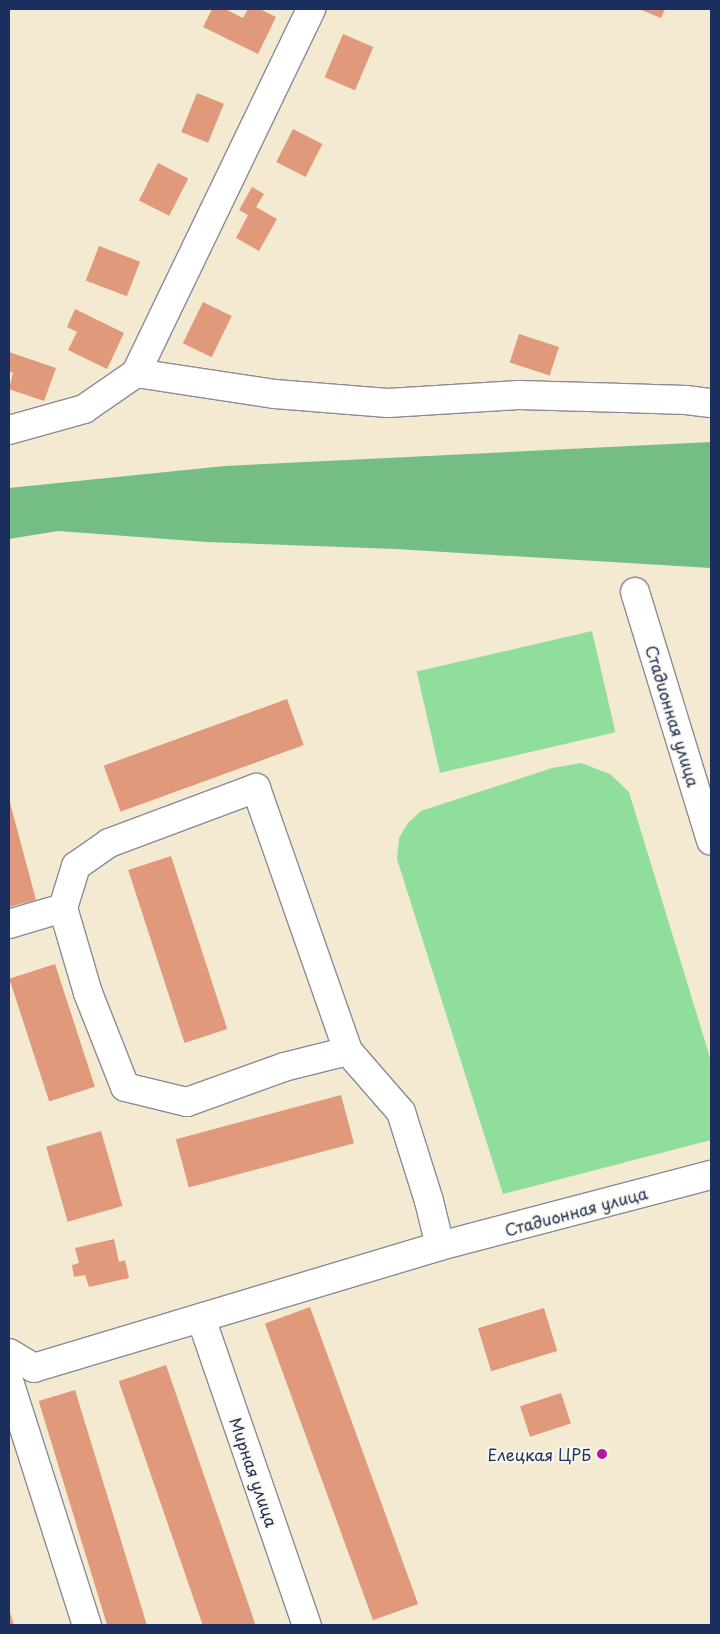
<!DOCTYPE html>
<meta charset="utf-8">
<style>
body{margin:0}
#map{position:relative;width:720px;height:1634px;overflow:hidden;background:#f4e9d1;font-family:"Playpen Sans",sans-serif}
div>[style]{position:absolute}
.green>*{inset:0;background:#90de9c;transform-origin:0 0}
.forest>*{inset:0;background:#74bd84}
.building>*{inset:0;background:#e09a7b;transform-origin:0 0}
.roads{filter:drop-shadow(1px 0 #888c98) drop-shadow(-1px 0 #888c98) drop-shadow(0 1px #888c98) drop-shadow(0 -1px #888c98)}
.minor>*{height:28px;margin:-14px;padding:0 14px;transform-origin:14px;border-radius:14px;background:#fff}
.dots>*{width:14px;height:14px;translate:-50% -50%;box-sizing:border-box;border:2px solid #fbf7ec;border-radius:50%}
span{translate:-50% -50%;white-space:nowrap;text-align:center;line-height:1.15;-webkit-text-stroke:4px #fbf7ec;paint-order:stroke}
.street-label{font-size:16px;color:#1b2f5e}
.poi-label{font-size:16px;color:#1b2f5e}
.right{translate:-100% -50%;text-align:right}
.frame{position:absolute;inset:0;border:10px solid #1b2f5e;pointer-events:none}
</style>
<div id="map">
<div class="green">
<div style="left:592px;top:631px;width:104px;height:180px;rotate:77deg"></div>
<div style="clip-path:polygon(581px 763px,610px 774px,629px 792px,711px 1061px,711px 1140px,503px 1194px,397px 859px,399px 838px,408px 823px,421px 811px,552px 768px)"></div>
</div>
<div class="forest">
<div style="clip-path:polygon(711px 442px,711px 568px,396px 549px,207px 542px,58px 531px,9px 539px,9px 488px,225px 466px)"></div>
</div>
<div class="building">
<div style="clip-path:polygon(212px 9px,225px 9px,243px 18px,248px 9px,260px 9px,276px 17px,258px 54px,203px 27px)"></div>
<div style="clip-path:polygon(639px 9px,665px 9px,661px 18px)"></div>
<div style="left:343px;top:34px;width:33px;height:47px;rotate:23deg"></div>
<div style="left:197px;top:93px;width:29px;height:42px;rotate:22deg"></div>
<div style="left:293px;top:129px;width:33px;height:37px;rotate:27deg"></div>
<div style="left:158px;top:163px;width:34px;height:42px;rotate:27deg"></div>
<div style="clip-path:polygon(252px 187px,264px 194px,256px 207px,277px 219px,259px 251px,236px 238px,248px 215px,239px 210px)"></div>
<div style="left:99px;top:246px;width:44px;height:37px;rotate:21deg"></div>
<div style="left:203px;top:302px;width:32px;height:46px;rotate:26deg"></div>
<div style="clip-path:polygon(75px 309px,124px 333px,107px 369px,68px 350px,77px 332px,67px 327px)"></div>
<div style="left:519px;top:334px;width:42px;height:30px;rotate:18deg"></div>
<div style="clip-path:polygon(9px 352px,56px 368px,44px 401px,9px 389px,13px 373px,9px 371px)"></div>
<div style="left:287px;top:699px;width:49px;height:195px;rotate:70deg"></div>
<div style="clip-path:polygon(9px 799px,36px 900px,9px 907px)"></div>
<div style="left:171px;top:856px;width:182px;height:45px;rotate:72deg"></div>
<div style="left:55px;top:964px;width:129px;height:48px;rotate:72deg"></div>
<div style="left:341px;top:1095px;width:50px;height:171px;rotate:75deg"></div>
<div style="left:101px;top:1131px;width:78px;height:57px;rotate:74deg"></div>
<div style="clip-path:polygon(114px 1239px,119px 1262px,125px 1260px,129px 1278px,89px 1287px,85px 1275px,74px 1277px,72px 1265px,79px 1263px,75px 1248px)"></div>
<div style="left:310px;top:1307px;width:316px;height:48px;rotate:70deg"></div>
<div style="left:544px;top:1308px;width:45px;height:69px;rotate:73deg"></div>
<div style="left:166px;top:1365px;width:275px;height:50px;rotate:71deg"></div>
<div style="left:75px;top:1390px;width:246px;height:38px;rotate:73deg"></div>
<div style="left:561px;top:1393px;width:32px;height:43px;rotate:72deg"></div>
<div style="clip-path:polygon(9px 1609px,14px 1625px,9px 1625px)"></div>
</div>
<div class="roads">
<div class="minor">
<div style="left:136px;top:373px;width:141px;rotate:8.6deg"></div>
<div style="left:275px;top:394px;width:113px;rotate:4.6deg"></div>
<div style="left:388px;top:403px;width:131px;rotate:-3.5deg"></div>
<div style="left:519px;top:395px;width:167px;rotate:1.7deg"></div>
<div style="left:686px;top:400px;width:25px;rotate:7deg"></div>
<div style="left:9px;top:430px;width:78px;rotate:-15.6deg"></div>
<div style="left:84px;top:409px;width:63px;rotate:-34.7deg"></div>
<div style="left:136px;top:373px;width:404px;rotate:-64.3deg"></div>
<div style="left:635px;top:592px;width:260px;rotate:73deg"></div>
<div style="left:63px;top:908px;width:89px;rotate:73.6deg"></div>
<div style="left:88px;top:993px;width:101px;rotate:68.5deg"></div>
<div style="left:125px;top:1087px;width:64px;rotate:13.6deg"></div>
<div style="left:187px;top:1102px;width:103px;rotate:-19.8deg"></div>
<div style="left:284px;top:1067px;width:66px;rotate:-14deg"></div>
<div style="left:9px;top:924px;width:56px;rotate:-16.5deg"></div>
<div style="left:63px;top:908px;width:44px;rotate:-72.8deg"></div>
<div style="left:76px;top:866px;width:40px;rotate:-34.9deg"></div>
<div style="left:109px;top:843px;width:157px;rotate:-20.5deg"></div>
<div style="left:256px;top:788px;width:279px;rotate:70.7deg"></div>
<div style="left:348px;top:1051px;width:81px;rotate:49deg"></div>
<div style="left:401px;top:1112px;width:93px;rotate:72.5deg"></div>
<div style="left:429px;top:1201px;width:46px;rotate:76.3deg"></div>
<div style="left:440px;top:1246px;width:424px;rotate:163.3deg"></div>
<div style="left:34px;top:1368px;width:29px;rotate:-149deg"></div>
<div style="left:440px;top:1246px;width:280px;rotate:-14.7deg"></div>
<div style="left:201px;top:1318px;width:325px;rotate:71deg"></div>
<div style="left:9px;top:1381px;width:256px;rotate:72.3deg"></div>
</div>
</div>
<div class="dots">
<div style="left:602px;top:1454px;background:#b5179e"></div>
</div>
<div class="street-label">
<span style="left:673px;top:716px;rotate:73deg">Стадионная улица</span>
<span style="left:576px;top:1211px;rotate:-15deg">Стадионная улица</span>
<span style="left:254px;top:1472px;rotate:71deg">Мирная улица</span>
</div>
<div class="poi-label">
<span class="right" style="left:591px;top:1454px">Елецкая ЦРБ</span>
</div>
<div class="frame"></div>
</div>
